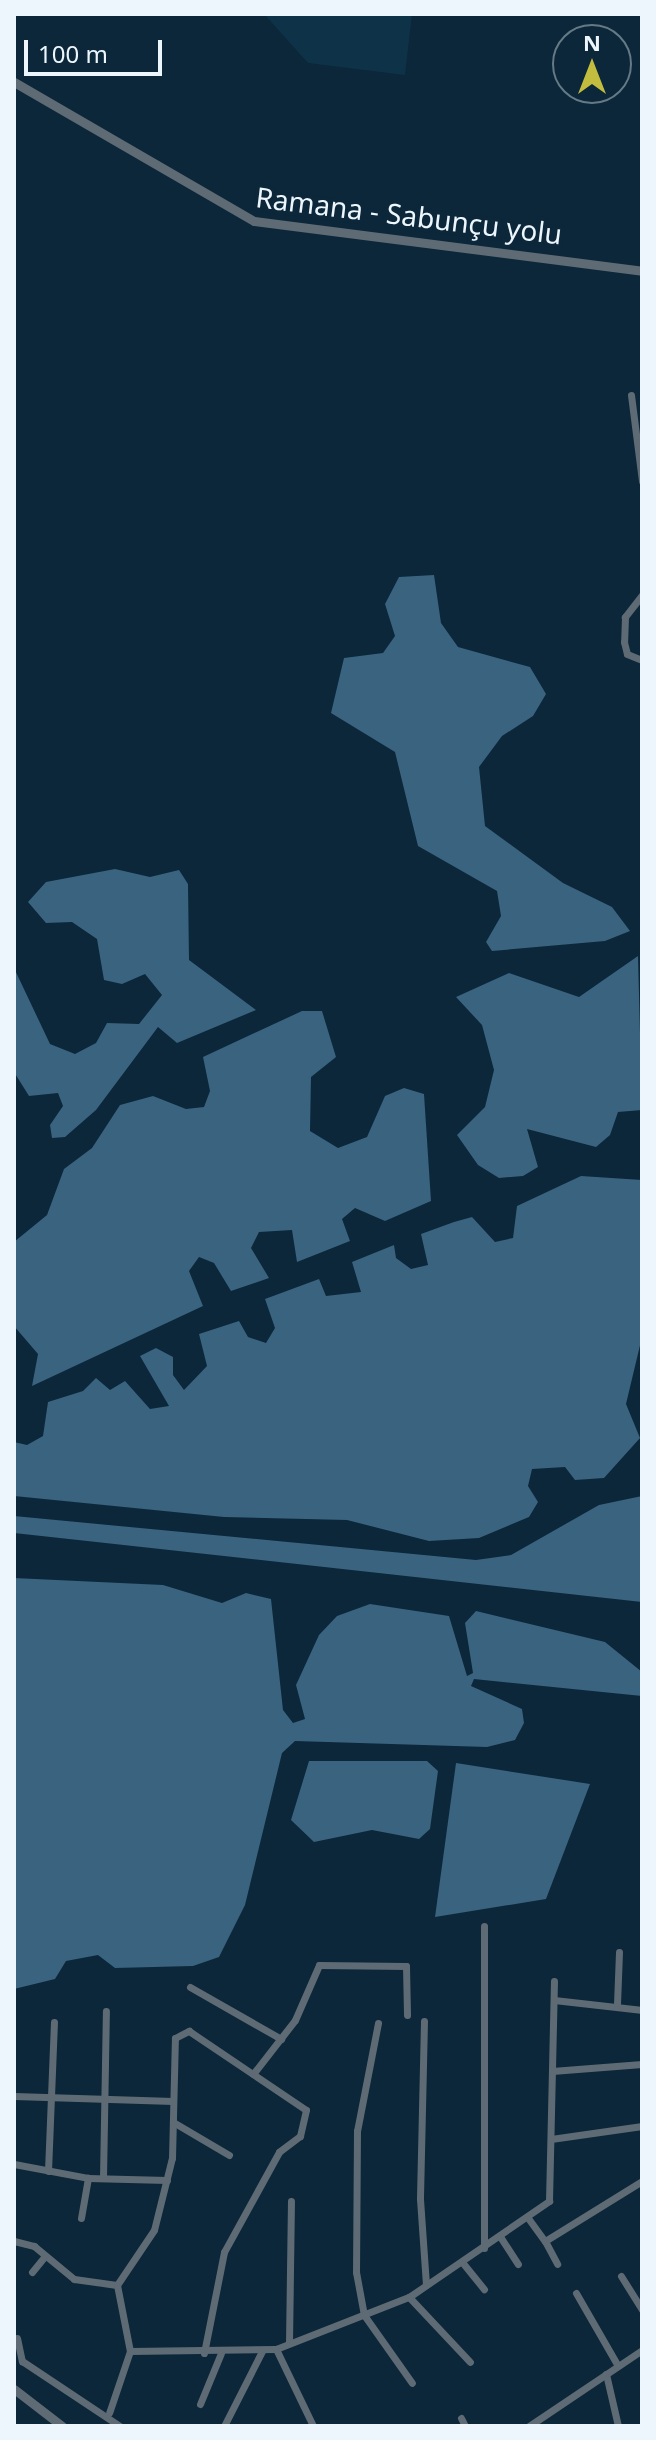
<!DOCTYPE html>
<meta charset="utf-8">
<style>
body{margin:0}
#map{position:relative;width:656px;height:2440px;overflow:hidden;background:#0b2739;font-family:"Noto Sans",sans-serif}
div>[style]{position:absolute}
.built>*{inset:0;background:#0e3248}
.water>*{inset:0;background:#39637f}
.minor>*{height:7px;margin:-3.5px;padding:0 3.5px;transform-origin:3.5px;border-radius:3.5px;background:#5e6b74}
.tertiary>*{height:9px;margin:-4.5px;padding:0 4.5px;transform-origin:4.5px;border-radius:4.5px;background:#5e6b74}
span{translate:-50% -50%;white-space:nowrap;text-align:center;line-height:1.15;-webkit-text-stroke:8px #0b2739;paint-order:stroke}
.street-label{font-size:28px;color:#edf6fd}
.frame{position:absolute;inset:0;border:16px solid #edf6fd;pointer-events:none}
.north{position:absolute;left:552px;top:24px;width:80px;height:80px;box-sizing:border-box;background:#0b2739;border:2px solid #657a87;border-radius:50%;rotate:0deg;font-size:22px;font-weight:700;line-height:32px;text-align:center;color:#edf6fd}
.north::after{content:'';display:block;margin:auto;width:28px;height:36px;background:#c3bd3f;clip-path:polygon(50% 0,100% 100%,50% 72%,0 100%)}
.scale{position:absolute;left:24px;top:40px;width:138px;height:36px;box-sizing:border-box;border:4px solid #edf6fd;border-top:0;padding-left:10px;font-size:24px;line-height:28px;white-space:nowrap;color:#edf6fd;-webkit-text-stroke:6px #0b2739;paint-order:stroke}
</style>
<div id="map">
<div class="built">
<div style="clip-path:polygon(264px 14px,412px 14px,405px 75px,308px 63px)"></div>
</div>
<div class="water">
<div style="clip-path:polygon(434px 575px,441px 623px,458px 647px,530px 667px,546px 694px,533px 716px,502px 736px,479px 767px,485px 826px,563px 883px,612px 907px,630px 931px,605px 941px,492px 951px,486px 942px,501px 916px,497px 891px,418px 846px,395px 752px,331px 713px,344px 658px,383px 653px,395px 636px,385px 604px,399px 577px)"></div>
<div style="clip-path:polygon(115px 869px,150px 877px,179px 870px,188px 884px,189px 960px,256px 1010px,177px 1043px,158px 1027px,96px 1110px,65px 1137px,52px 1138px,50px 1125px,63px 1106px,58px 1093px,29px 1096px,14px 1072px,14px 968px,50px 1044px,75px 1054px,96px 1043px,107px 1023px,139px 1024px,162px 995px,145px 974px,122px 984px,104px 980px,97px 939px,72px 922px,46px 923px,28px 902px,46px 882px)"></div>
<div style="clip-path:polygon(638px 956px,642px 1110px,618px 1112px,610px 1135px,596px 1147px,527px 1129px,538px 1167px,523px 1176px,499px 1178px,478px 1165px,457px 1135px,485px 1107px,494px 1070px,482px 1025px,456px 997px,509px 973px,579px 997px)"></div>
<div style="clip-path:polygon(302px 1011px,322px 1011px,336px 1057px,311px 1077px,310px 1131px,338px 1148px,367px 1137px,385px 1096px,404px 1088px,424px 1094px,431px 1201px,385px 1221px,355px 1208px,342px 1219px,350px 1241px,297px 1262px,292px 1230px,259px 1232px,251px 1248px,269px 1278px,231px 1291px,214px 1263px,199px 1257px,189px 1271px,203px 1306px,32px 1386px,38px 1354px,14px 1326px,14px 1242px,47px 1215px,64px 1169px,92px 1148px,120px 1105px,153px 1096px,186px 1109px,204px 1107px,210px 1091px,203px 1057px)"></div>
<div style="clip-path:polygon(581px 1176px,642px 1180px,642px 1337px,626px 1404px,640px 1438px,604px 1478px,575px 1480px,565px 1467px,532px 1469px,528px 1486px,538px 1502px,529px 1517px,479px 1538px,429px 1541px,347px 1520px,224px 1517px,14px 1496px,14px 1442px,27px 1445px,43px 1436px,48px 1402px,83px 1391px,96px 1378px,110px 1390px,125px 1381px,150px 1409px,169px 1406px,140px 1356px,156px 1348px,173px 1357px,173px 1375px,184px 1390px,207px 1366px,199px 1334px,239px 1321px,248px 1337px,266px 1343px,275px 1328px,265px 1299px,319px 1279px,326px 1296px,361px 1292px,352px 1262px,394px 1245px,396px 1258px,411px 1269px,428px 1265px,421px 1234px,454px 1222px,472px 1217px,495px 1242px,513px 1238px,517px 1206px)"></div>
<div style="clip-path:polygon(642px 1496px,642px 1602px,14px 1533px,14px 1516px,476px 1560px,511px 1555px,599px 1505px)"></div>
<div style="clip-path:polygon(14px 1578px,163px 1585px,222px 1603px,246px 1593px,271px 1599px,283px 1710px,293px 1723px,305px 1719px,296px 1685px,319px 1635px,337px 1616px,370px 1604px,449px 1616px,467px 1676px,473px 1673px,465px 1623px,476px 1611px,605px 1642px,642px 1672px,642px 1696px,474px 1679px,471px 1686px,522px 1709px,524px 1723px,515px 1740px,487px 1747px,295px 1741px,282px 1753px,245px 1905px,219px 1957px,193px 1966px,115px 1968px,98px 1955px,66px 1961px,55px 1979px,14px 1989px)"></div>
<div style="clip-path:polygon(309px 1761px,427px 1761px,438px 1771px,430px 1829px,419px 1839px,372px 1830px,314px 1842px,291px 1820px)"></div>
<div style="clip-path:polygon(456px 1763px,590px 1784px,546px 1899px,435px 1917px)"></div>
</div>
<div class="minor">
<div style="left:631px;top:395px;width:87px;rotate:82.7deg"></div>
<div style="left:642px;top:595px;width:28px;rotate:128deg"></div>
<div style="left:625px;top:617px;width:25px;rotate:92deg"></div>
<div style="left:624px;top:642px;width:12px;rotate:76deg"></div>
<div style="left:627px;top:654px;width:16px;rotate:22deg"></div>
<div style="left:484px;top:1926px;width:322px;rotate:90deg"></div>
<div style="left:190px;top:1987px;width:105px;rotate:29.7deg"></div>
<div style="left:554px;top:2000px;width:89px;rotate:6.5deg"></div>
<div style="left:617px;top:2004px;width:52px;rotate:-87.8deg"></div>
<div style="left:424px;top:2021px;width:178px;rotate:91.3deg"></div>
<div style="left:420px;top:2199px;width:86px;rotate:86deg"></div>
<div style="left:378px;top:2023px;width:110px;rotate:101deg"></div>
<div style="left:357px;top:2131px;width:141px;rotate:90.4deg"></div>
<div style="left:356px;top:2272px;width:44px;rotate:79.5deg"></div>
<div style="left:364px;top:2315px;width:83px;rotate:54.8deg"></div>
<div style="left:552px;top:2071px;width:90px;rotate:-4.4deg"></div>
<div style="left:253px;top:2074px;width:68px;rotate:-52.1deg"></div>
<div style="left:295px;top:2020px;width:60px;rotate:-66.4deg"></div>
<div style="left:319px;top:1965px;width:87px;rotate:0.7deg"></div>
<div style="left:406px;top:1966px;width:49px;rotate:88.8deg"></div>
<div style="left:14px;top:2096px;width:159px;rotate:1.8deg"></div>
<div style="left:173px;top:2122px;width:65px;rotate:30.5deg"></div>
<div style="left:551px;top:2139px;width:92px;rotate:-8.1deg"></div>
<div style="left:14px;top:2164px;width:75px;rotate:10.7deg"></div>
<div style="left:88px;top:2178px;width:79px;rotate:1.5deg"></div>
<div style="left:48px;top:2171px;width:149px;rotate:-87.7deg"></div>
<div style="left:103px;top:2178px;width:167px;rotate:-89deg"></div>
<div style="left:81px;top:2218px;width:41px;rotate:-80.1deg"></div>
<div style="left:528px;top:2218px;width:29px;rotate:54deg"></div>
<div style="left:545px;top:2241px;width:114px;rotate:-31.7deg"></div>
<div style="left:501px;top:2238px;width:31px;rotate:57deg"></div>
<div style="left:14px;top:2241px;width:21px;rotate:14deg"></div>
<div style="left:34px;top:2246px;width:52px;rotate:39.5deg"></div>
<div style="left:74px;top:2279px;width:43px;rotate:7.9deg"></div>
<div style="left:117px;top:2285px;width:67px;rotate:78.9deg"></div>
<div style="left:130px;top:2351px;width:65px;rotate:108.7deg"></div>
<div style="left:545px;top:2241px;width:26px;rotate:62deg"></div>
<div style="left:462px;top:2262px;width:35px;rotate:51deg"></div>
<div style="left:32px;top:2272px;width:19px;rotate:-51deg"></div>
<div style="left:621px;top:2276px;width:40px;rotate:58deg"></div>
<div style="left:117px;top:2285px;width:66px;rotate:-56.1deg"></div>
<div style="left:154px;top:2230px;width:74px;rotate:-76deg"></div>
<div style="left:172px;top:2158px;width:120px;rotate:-88.6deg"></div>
<div style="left:175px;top:2038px;width:16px;rotate:-27deg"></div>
<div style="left:189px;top:2031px;width:141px;rotate:34deg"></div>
<div style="left:306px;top:2110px;width:27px;rotate:103deg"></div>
<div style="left:300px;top:2136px;width:26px;rotate:143deg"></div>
<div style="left:279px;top:2152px;width:114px;rotate:118.8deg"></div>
<div style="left:224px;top:2252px;width:103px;rotate:101.2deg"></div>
<div style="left:576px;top:2293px;width:84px;rotate:60.1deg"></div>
<div style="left:409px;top:2297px;width:89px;rotate:46.8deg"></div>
<div style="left:17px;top:2338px;width:24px;rotate:78deg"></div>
<div style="left:22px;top:2361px;width:118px;rotate:33.6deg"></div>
<div style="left:289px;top:2343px;width:142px;rotate:-89.2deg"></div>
<div style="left:276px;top:2349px;width:85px;rotate:64.3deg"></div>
<div style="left:130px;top:2351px;width:146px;rotate:-0.8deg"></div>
<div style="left:276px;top:2349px;width:143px;rotate:-21.4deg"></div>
<div style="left:409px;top:2297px;width:170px;rotate:-34.4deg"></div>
<div style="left:549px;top:2201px;width:220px;rotate:-88.7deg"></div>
<div style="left:606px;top:2374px;width:53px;rotate:77deg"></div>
<div style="left:200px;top:2404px;width:55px;rotate:-67.6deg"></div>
<div style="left:461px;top:2418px;width:9px;rotate:63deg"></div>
<div style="left:224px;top:2426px;width:84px;rotate:-63.1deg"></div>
<div style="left:529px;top:2426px;width:136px;rotate:-33.9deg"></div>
</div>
<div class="tertiary">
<div style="left:14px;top:82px;width:277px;rotate:30.1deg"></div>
<div style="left:254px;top:221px;width:391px;rotate:7.3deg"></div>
<div style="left:14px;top:2389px;width:61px;rotate:37.6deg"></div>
</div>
<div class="street-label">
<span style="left:409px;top:215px;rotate:7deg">Ramana - Sabunçu yolu</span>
</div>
<div class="frame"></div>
<div class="north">N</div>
<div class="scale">100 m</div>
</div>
